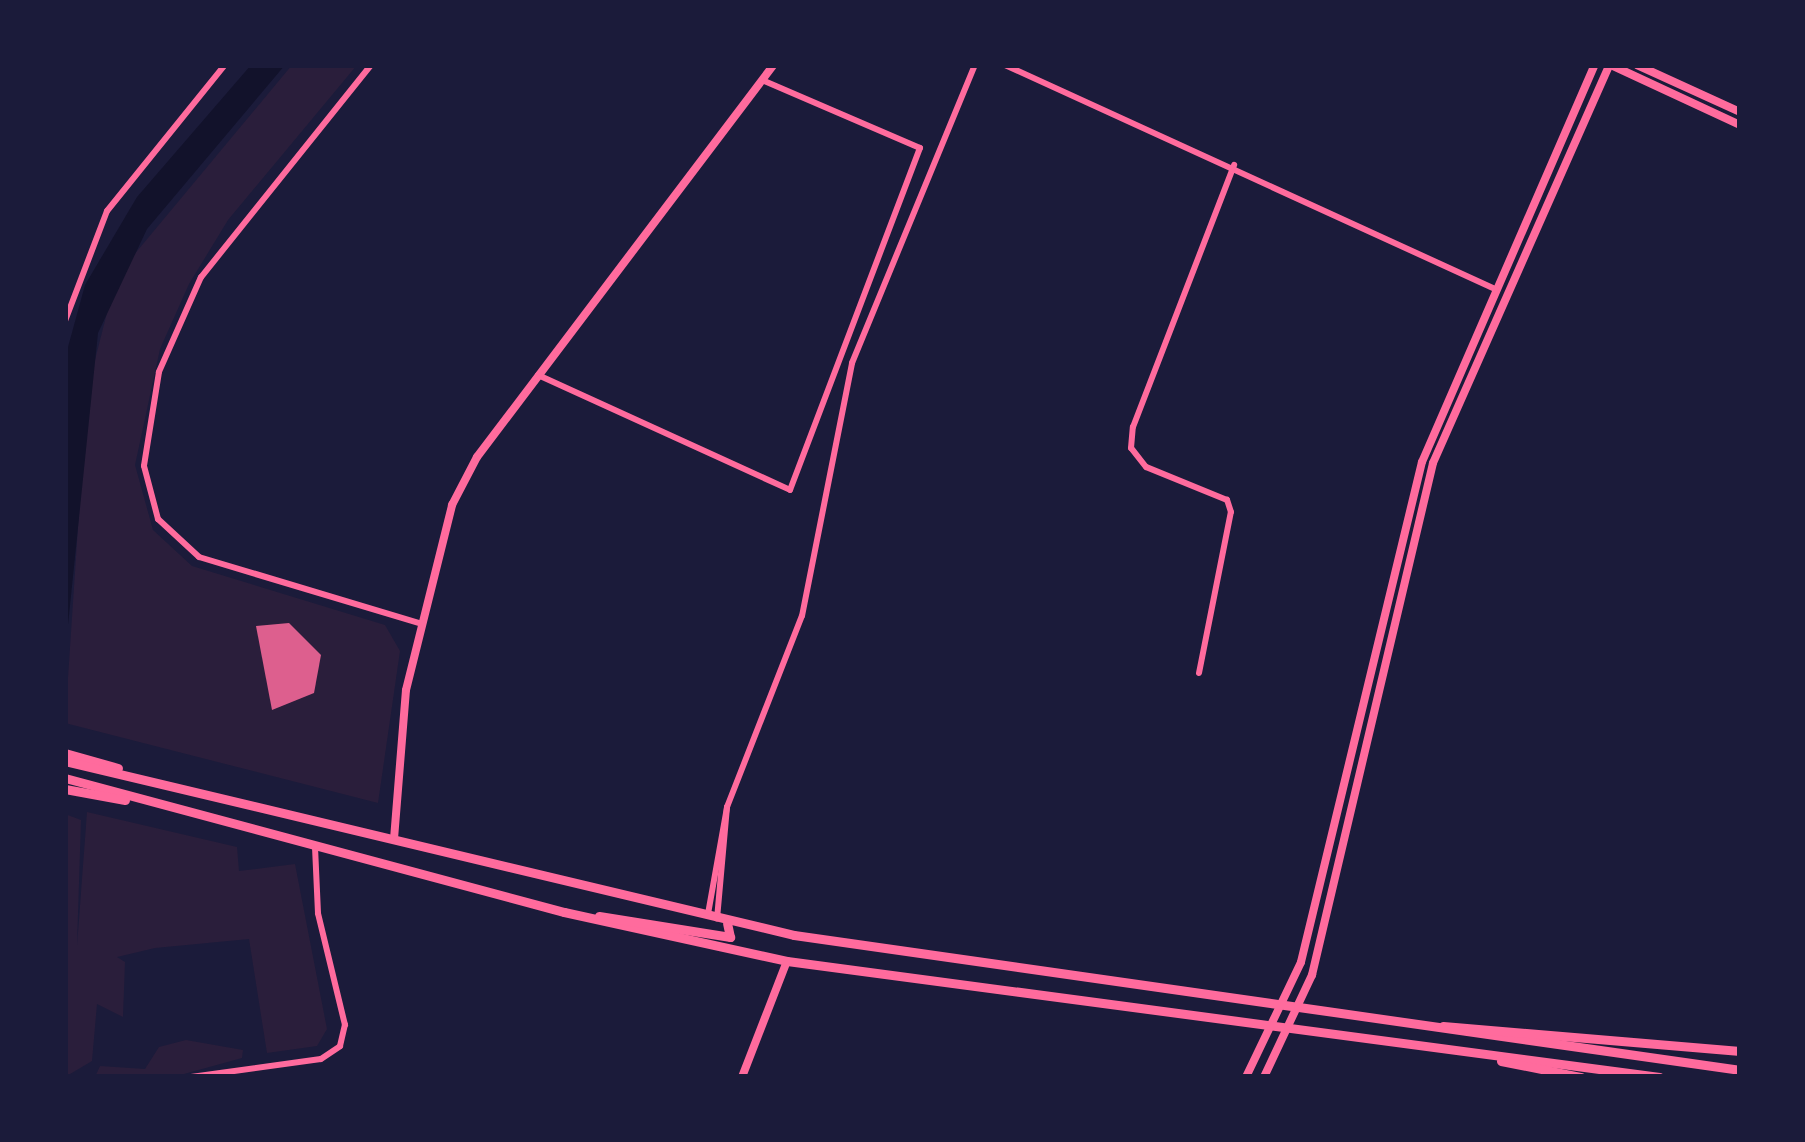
<!DOCTYPE html>
<style>
body{margin:0}
#map{position:relative;width:1805px;height:1142px;overflow:hidden;background:#1b1b3a;font-family:"Space Grotesk",sans-serif}
div>[style]{position:absolute}
.green>*{inset:0;background:#2a1e3b}
.water>*{inset:0;background:#12122b}
.building>*{inset:0;background:#dd5f8e}
.minor>*{height:6px;margin:-3px;padding:0 3px;transform-origin:3px;border-radius:3px;background:#ff6b9d}
.tertiary>*{height:8px;margin:-4px;padding:0 4px;transform-origin:4px;border-radius:4px;background:#ff6b9d}
.secondary>*{height:9px;margin:-4.5px;padding:0 4.5px;transform-origin:4.5px;border-radius:4.5px;background:#ff6b9d}
span{translate:-50% -50%;white-space:nowrap;text-align:center;line-height:1.15;-webkit-text-stroke:9px #1b1b3a;paint-order:stroke}
.frame{position:absolute;inset:0;border:68px solid #1b1b3a;pointer-events:none}
</style>
<div id="map">
<div class="green">
<div style="clip-path:polygon(292px 65px,357px 65px,228px 220px,189px 284px,160px 349px,135px 465px,153px 530px,192px 566px,385px 625px,400px 651px,378px 803px,65px 723px,87px 391px,108px 309px,133px 256px)"></div>
<div style="clip-path:polygon(87px 812px,237px 847px,239px 871px,295px 864px,327px 1029px,317px 1046px,267px 1053px,249px 939px,155px 948px,117px 957px,125px 962px,123px 1017px,97px 1004px,92px 1061px,65px 1077px,65px 814px,81px 820px,77px 946px)"></div>
<div style="clip-path:polygon(186px 1040px,243px 1050px,242px 1058px,173px 1077px,95px 1077px,100px 1066px,145px 1069px,159px 1047px)"></div>
</div>
<div class="water">
<div style="clip-path:polygon(251px 65px,285px 65px,147px 229px,98px 333px,65px 654px,65px 358px,85px 285px,137px 197px)"></div>
</div>
<div class="building">
<div style="clip-path:polygon(289px 623px,321px 655px,314px 693px,272px 710px,256px 626px)"></div>
</div>
<div class="minor">
<div style="left:371px;top:65px;width:272px;rotate:128.7deg"></div>
<div style="left:201px;top:277px;width:104px;rotate:113.9deg"></div>
<div style="left:159px;top:372px;width:95px;rotate:99.1deg"></div>
<div style="left:144px;top:466px;width:55px;rotate:75.2deg"></div>
<div style="left:158px;top:519px;width:56px;rotate:42.8deg"></div>
<div style="left:199px;top:557px;width:230px;rotate:16.7deg"></div>
<div style="left:1005px;top:65px;width:537px;rotate:24.56deg"></div>
<div style="left:65px;top:321px;width:118px;rotate:-69.1deg"></div>
<div style="left:107px;top:211px;width:188px;rotate:-51.1deg"></div>
<div style="left:538px;top:375px;width:277px;rotate:24.5deg"></div>
<div style="left:790px;top:490px;width:366px;rotate:-69.2deg"></div>
<div style="left:920px;top:148px;width:172px;rotate:-156.7deg"></div>
<div style="left:1199px;top:673px;width:164px;rotate:-78.8deg"></div>
<div style="left:1231px;top:512px;width:13px;rotate:-108deg"></div>
<div style="left:1227px;top:500px;width:87px;rotate:-157.8deg"></div>
<div style="left:1146px;top:467px;width:24px;rotate:-128deg"></div>
<div style="left:1131px;top:448px;width:21px;rotate:-85deg"></div>
<div style="left:1133px;top:427px;width:281px;rotate:-68.9deg"></div>
<div style="left:727px;top:807px;width:205px;rotate:-68.6deg"></div>
<div style="left:802px;top:616px;width:258px;rotate:-78.8deg"></div>
<div style="left:852px;top:363px;width:322px;rotate:-67.6deg"></div>
<div style="left:708px;top:914px;width:109px;rotate:-79.9deg"></div>
<div style="left:727px;top:807px;width:112px;rotate:95.1deg"></div>
<div style="left:191px;top:1077px;width:131px;rotate:-7.9deg"></div>
<div style="left:321px;top:1059px;width:23px;rotate:-34deg"></div>
<div style="left:340px;top:1046px;width:22px;rotate:-77deg"></div>
<div style="left:345px;top:1025px;width:115px;rotate:-103.6deg"></div>
<div style="left:318px;top:913px;width:66px;rotate:-92.6deg"></div>
</div>
<div class="tertiary">
<div style="left:1611px;top:65px;width:142px;rotate:24.9deg"></div>
<div style="left:1637px;top:65px;width:113px;rotate:24.5deg"></div>
<div style="left:394px;top:839px;width:149px;rotate:-85.4deg"></div>
<div style="left:406px;top:690px;width:191px;rotate:-76deg"></div>
<div style="left:452px;top:505px;width:54px;rotate:-62.5deg"></div>
<div style="left:477px;top:457px;width:491px;rotate:-52.9deg"></div>
<div style="left:742px;top:1077px;width:124px;rotate:-68.8deg"></div>
<div style="left:1246px;top:1077px;width:127px;rotate:-64.4deg"></div>
<div style="left:1301px;top:962px;width:514px;rotate:-76.4deg"></div>
<div style="left:1422px;top:462px;width:433px;rotate:-66.5deg"></div>
<div style="left:1264px;top:1077px;width:113px;rotate:-64.8deg"></div>
<div style="left:1312px;top:975px;width:526px;rotate:-76.7deg"></div>
<div style="left:1433px;top:463px;width:435px;rotate:-66.1deg"></div>
</div>
<div class="secondary">
<div style="left:65px;top:753px;width:55px;rotate:15.8deg"></div>
<div style="left:65px;top:761px;width:749px;rotate:13.42deg"></div>
<div style="left:794px;top:935px;width:956px;rotate:8.12deg"></div>
<div style="left:65px;top:778px;width:517px;rotate:15.03deg"></div>
<div style="left:564px;top:912px;width:228px;rotate:12.4deg"></div>
<div style="left:787px;top:961px;width:880px;rotate:7.58deg"></div>
<div style="left:65px;top:789px;width:61px;rotate:10.4deg"></div>
<div style="left:599px;top:916px;width:133px;rotate:9.1deg"></div>
<div style="left:730px;top:937px;width:14px;rotate:-102deg"></div>
<div style="left:1443px;top:1026px;width:298px;rotate:4.8deg"></div>
<div style="left:1501px;top:1061px;width:82px;rotate:11.3deg"></div>
</div>
<div class="frame"></div>
</div>
